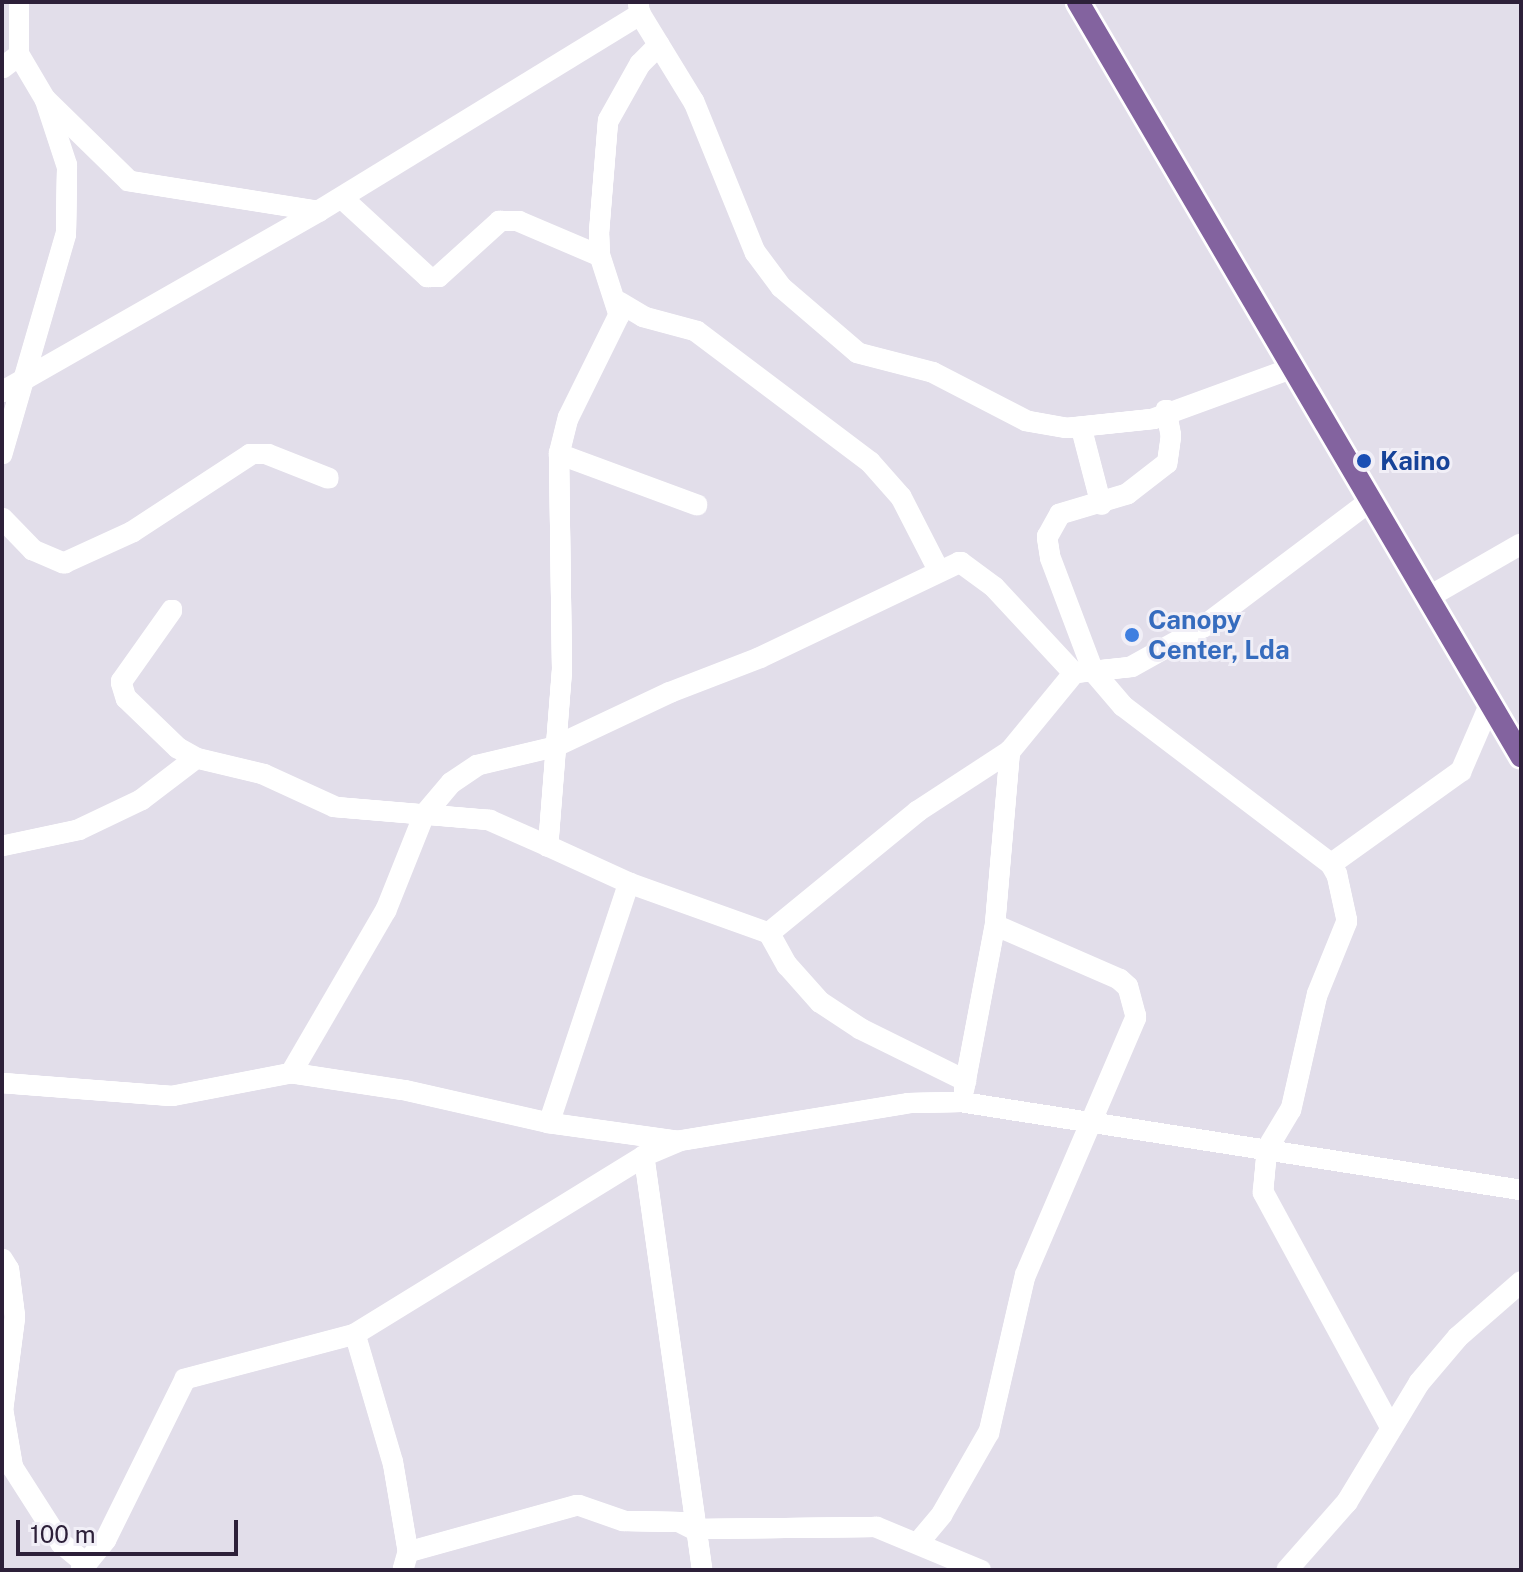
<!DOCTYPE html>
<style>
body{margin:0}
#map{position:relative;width:1523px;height:1572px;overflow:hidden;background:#e2deea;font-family:"Public Sans",sans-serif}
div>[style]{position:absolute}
.roads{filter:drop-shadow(2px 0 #fff) drop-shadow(-2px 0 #fff) drop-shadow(0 2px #fff) drop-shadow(0 -2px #fff)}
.minor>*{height:16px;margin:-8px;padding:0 8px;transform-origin:8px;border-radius:8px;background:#fff}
.primary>*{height:22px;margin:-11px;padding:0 11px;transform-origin:11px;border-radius:11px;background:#83639f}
.dots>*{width:22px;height:22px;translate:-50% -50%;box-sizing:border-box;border:4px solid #f1eff7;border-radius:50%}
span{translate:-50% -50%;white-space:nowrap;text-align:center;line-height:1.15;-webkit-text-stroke:6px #f1eff7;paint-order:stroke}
.transit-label{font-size:26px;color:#164399;font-weight:700}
.left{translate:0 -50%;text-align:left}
.shop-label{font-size:26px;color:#366cbe;font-weight:700}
.frame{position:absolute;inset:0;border:4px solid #2d2039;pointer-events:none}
.scale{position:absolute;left:16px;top:1520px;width:222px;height:36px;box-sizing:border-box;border:4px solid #2d2039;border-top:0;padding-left:10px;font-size:24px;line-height:28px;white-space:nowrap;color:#2d2039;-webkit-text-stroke:6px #f1eff7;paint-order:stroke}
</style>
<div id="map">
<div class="roads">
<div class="minor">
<div style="left:638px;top:2px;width:12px;rotate:81deg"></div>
<div style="left:640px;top:14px;width:103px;rotate:58.5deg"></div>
<div style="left:694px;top:102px;width:162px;rotate:67.9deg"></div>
<div style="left:755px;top:252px;width:44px;rotate:53.4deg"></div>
<div style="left:781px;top:287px;width:101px;rotate:40.6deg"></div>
<div style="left:858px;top:353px;width:76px;rotate:14.4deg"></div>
<div style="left:932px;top:372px;width:107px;rotate:27.3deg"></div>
<div style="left:1027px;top:421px;width:41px;rotate:9.9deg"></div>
<div style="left:1067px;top:428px;width:86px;rotate:-6deg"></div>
<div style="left:1153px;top:419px;width:148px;rotate:-20.1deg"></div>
<div style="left:659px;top:45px;width:27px;rotate:135deg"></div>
<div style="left:640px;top:64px;width:65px;rotate:119.3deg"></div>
<div style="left:608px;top:121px;width:111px;rotate:94.6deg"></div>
<div style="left:599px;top:232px;width:24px;rotate:88deg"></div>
<div style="left:600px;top:256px;width:62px;rotate:72.1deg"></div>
<div style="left:619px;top:315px;width:115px;rotate:116.3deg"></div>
<div style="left:568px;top:418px;width:37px;rotate:104deg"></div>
<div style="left:559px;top:454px;width:216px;rotate:89.2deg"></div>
<div style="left:562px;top:670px;width:177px;rotate:94.5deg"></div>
<div style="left:548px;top:846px;width:89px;rotate:24.6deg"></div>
<div style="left:629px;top:883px;width:149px;rotate:19.7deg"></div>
<div style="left:769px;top:933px;width:37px;rotate:61deg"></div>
<div style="left:787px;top:965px;width:50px;rotate:48.3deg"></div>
<div style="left:820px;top:1002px;width:49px;rotate:33.4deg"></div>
<div style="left:861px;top:1029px;width:117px;rotate:26.3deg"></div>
<div style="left:2px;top:68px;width:21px;rotate:-37deg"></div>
<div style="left:45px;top:99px;width:117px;rotate:44.3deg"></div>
<div style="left:129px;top:181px;width:192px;rotate:9deg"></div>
<div style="left:319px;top:211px;width:377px;rotate:-31.5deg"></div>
<div style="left:342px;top:198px;width:117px;rotate:42.6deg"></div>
<div style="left:428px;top:277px;width:10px"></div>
<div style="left:438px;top:277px;width:84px;rotate:-42.1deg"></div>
<div style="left:500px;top:221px;width:18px"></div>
<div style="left:518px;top:221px;width:89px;rotate:23.1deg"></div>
<div style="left:619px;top:302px;width:29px;rotate:31deg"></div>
<div style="left:644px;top:317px;width:54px;rotate:15.1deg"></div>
<div style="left:696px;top:331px;width:218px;rotate:37deg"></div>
<div style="left:870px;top:462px;width:47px;rotate:48.5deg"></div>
<div style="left:901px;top:497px;width:81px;rotate:62.8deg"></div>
<div style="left:2px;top:392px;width:365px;rotate:-29.7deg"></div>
<div style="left:1166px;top:410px;width:26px;rotate:79deg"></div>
<div style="left:1171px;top:436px;width:27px;rotate:98deg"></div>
<div style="left:1167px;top:463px;width:51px;rotate:142.2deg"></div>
<div style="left:1127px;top:494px;width:70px;rotate:163.4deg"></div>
<div style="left:1060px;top:514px;width:26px;rotate:119deg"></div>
<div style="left:1047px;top:537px;width:20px;rotate:81deg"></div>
<div style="left:1050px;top:557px;width:122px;rotate:69.3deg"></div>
<div style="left:1093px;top:671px;width:46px;rotate:49.4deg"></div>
<div style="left:1123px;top:706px;width:261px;rotate:37.2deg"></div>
<div style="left:1331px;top:864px;width:13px;rotate:61deg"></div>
<div style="left:1337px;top:875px;width:47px;rotate:77.7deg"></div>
<div style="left:1347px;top:921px;width:80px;rotate:112.1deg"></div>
<div style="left:1317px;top:995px;width:117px;rotate:102.8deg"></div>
<div style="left:1291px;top:1109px;width:47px;rotate:121deg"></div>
<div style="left:1267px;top:1149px;width:43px;rotate:95.3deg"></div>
<div style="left:1263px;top:1192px;width:268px;rotate:61.5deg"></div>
<div style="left:1081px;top:427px;width:80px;rotate:75.4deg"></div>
<div style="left:2px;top:454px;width:230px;rotate:-73.8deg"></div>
<div style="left:66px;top:233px;width:67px;rotate:-89.1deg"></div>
<div style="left:67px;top:166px;width:71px;rotate:-108.2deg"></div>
<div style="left:45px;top:99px;width:51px;rotate:-120.6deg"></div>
<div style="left:19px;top:55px;width:53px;rotate:-90deg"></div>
<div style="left:559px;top:454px;width:147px;rotate:20.3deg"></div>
<div style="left:2px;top:518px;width:45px;rotate:45.9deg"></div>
<div style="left:33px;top:550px;width:34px;rotate:23deg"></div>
<div style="left:64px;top:563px;width:75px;rotate:-24.5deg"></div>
<div style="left:132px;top:532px;width:142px;rotate:-33.2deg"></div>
<div style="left:251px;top:454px;width:16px"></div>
<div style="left:267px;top:454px;width:66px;rotate:21.5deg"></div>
<div style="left:1427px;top:598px;width:108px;rotate:-29.9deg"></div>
<div style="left:172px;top:610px;width:88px;rotate:125.3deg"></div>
<div style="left:121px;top:682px;width:17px;rotate:73deg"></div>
<div style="left:126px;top:698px;width:72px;rotate:43.9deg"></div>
<div style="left:178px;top:748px;width:21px;rotate:29deg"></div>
<div style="left:196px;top:758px;width:69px;rotate:13.4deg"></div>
<div style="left:263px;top:774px;width:79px;rotate:24.6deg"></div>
<div style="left:335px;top:807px;width:155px;rotate:4.8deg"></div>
<div style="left:489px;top:820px;width:64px;rotate:23.8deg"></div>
<div style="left:2px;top:846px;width:78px;rotate:-11.9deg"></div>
<div style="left:78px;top:830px;width:70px;rotate:-25.5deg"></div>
<div style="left:141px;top:800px;width:69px;rotate:-37.4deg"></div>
<div style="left:1331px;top:864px;width:160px;rotate:-35.6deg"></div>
<div style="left:1461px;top:771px;width:73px;rotate:-66.6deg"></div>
<div style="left:769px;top:933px;width:193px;rotate:-39.3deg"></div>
<div style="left:918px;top:811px;width:110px;rotate:-33.1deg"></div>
<div style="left:1010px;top:751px;width:101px;rotate:-50.6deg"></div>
<div style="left:291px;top:1073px;width:189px;rotate:-59.8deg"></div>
<div style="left:386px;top:910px;width:102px;rotate:-68.2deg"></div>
<div style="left:424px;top:815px;width:42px;rotate:-49.8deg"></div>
<div style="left:451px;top:783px;width:32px;rotate:-34deg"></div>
<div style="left:478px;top:765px;width:78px;rotate:-13.3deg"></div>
<div style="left:554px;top:747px;width:129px;rotate:-25.2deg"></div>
<div style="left:671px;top:692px;width:94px;rotate:-21.1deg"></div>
<div style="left:759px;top:658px;width:223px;rotate:-25.5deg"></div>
<div style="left:960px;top:562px;width:42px;rotate:36.3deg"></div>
<div style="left:994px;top:587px;width:117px;rotate:47.1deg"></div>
<div style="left:1074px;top:673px;width:57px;rotate:-6deg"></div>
<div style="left:1131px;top:667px;width:82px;rotate:-29.1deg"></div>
<div style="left:1203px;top:627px;width:209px;rotate:-37deg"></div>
<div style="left:2px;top:1083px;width:170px;rotate:4.4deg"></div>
<div style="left:172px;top:1096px;width:121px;rotate:-10.9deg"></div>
<div style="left:291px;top:1073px;width:114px;rotate:8.6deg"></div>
<div style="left:404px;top:1090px;width:149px;rotate:12.8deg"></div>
<div style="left:549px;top:1123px;width:130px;rotate:7.9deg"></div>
<div style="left:678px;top:1141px;width:234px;rotate:-9.3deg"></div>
<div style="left:909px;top:1103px;width:52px;rotate:-1.1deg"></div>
<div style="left:961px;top:1102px;width:567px;rotate:8.93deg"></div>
<div style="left:964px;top:1089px;width:167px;rotate:-79.3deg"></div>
<div style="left:995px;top:925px;width:175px;rotate:-85.1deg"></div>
<div style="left:549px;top:1123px;width:253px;rotate:-71.6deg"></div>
<div style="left:644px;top:1156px;width:418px;rotate:82deg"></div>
<div style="left:2px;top:1259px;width:13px;rotate:58deg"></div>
<div style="left:9px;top:1270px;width:47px;rotate:82.7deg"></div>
<div style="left:15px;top:1317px;width:94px;rotate:97.4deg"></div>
<div style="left:3px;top:1410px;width:59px;rotate:80.2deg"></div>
<div style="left:13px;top:1468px;width:89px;rotate:57.4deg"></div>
<div style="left:61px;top:1543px;width:33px;rotate:40deg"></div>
<div style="left:355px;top:1334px;width:134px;rotate:73.6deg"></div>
<div style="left:393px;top:1463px;width:90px;rotate:80.4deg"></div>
<div style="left:408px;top:1552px;width:19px;rotate:106deg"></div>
<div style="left:918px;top:1543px;width:38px;rotate:-50deg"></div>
<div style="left:942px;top:1514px;width:95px;rotate:-60.2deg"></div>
<div style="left:989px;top:1432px;width:160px;rotate:-77deg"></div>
<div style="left:1025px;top:1276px;width:282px;rotate:-66.8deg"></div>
<div style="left:1136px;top:1017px;width:31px;rotate:-105deg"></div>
<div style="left:1128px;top:987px;width:12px;rotate:-138deg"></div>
<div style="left:1119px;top:979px;width:135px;rotate:-156.5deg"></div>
<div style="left:408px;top:1552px;width:176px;rotate:-15.5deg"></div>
<div style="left:578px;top:1505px;width:49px;rotate:19.2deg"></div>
<div style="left:624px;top:1521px;width:56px;rotate:1deg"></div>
<div style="left:680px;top:1522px;width:16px;rotate:27deg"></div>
<div style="left:694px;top:1529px;width:182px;rotate:-0.6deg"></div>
<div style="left:876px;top:1527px;width:113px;rotate:22.5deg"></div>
<div style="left:81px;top:1570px;width:40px;rotate:-51deg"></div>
<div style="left:106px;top:1539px;width:178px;rotate:-63.7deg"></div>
<div style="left:185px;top:1379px;width:176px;rotate:-14.8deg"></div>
<div style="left:355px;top:1334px;width:339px;rotate:-31.6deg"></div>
<div style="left:644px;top:1156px;width:36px;rotate:-23deg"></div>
<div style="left:1287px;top:1570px;width:91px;rotate:-48.6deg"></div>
<div style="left:1347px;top:1502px;width:139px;rotate:-58.8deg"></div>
<div style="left:1419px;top:1383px;width:60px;rotate:-49.7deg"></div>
<div style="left:1458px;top:1337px;width:84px;rotate:-41.1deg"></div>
</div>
<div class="primary">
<div style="left:1078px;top:2px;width:875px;rotate:59.56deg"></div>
</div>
</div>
<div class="dots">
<div style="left:1364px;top:461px;background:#1a4fb4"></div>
<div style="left:1132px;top:635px;background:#3f7fe0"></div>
</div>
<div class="transit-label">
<span class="left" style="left:1380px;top:461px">Kaino</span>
</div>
<div class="shop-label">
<span class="left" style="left:1148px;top:635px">Canopy<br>Center, Lda</span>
</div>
<div class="frame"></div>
<div class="scale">100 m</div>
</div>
